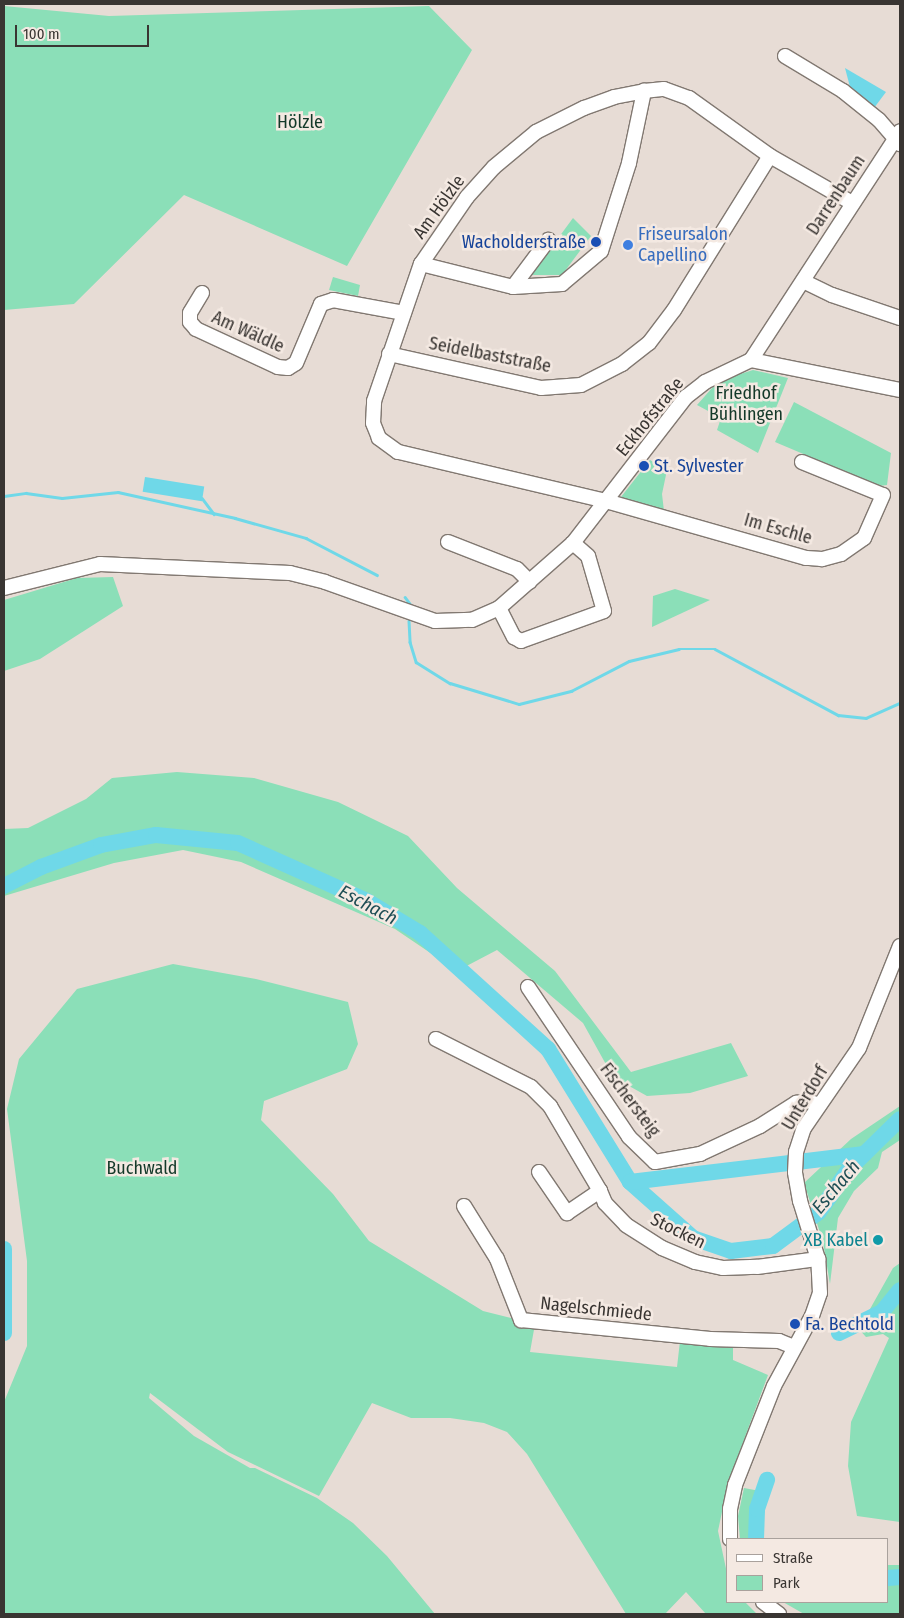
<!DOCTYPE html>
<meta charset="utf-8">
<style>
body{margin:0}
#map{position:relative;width:904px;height:1618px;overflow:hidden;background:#e7dcd5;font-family:"Fira Sans Condensed",sans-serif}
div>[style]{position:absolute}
.green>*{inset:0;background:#8bdfb8}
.water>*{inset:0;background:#6fd8e8;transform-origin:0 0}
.stream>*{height:2.5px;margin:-1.25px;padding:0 1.25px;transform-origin:1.25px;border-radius:1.25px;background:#6fd8e8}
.river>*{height:16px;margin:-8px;padding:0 8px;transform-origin:8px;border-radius:8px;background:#6fd8e8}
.roads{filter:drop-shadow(1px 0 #817871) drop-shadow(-1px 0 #817871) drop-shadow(0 1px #817871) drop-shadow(0 -1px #817871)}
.minor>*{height:14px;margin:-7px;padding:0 7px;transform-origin:7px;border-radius:7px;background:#fff}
.dots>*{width:14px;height:14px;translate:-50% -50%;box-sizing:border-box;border:2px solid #f4e9e2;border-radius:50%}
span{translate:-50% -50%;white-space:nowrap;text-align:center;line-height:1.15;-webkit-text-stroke:5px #f4e9e2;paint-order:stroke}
.park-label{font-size:18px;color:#133929}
.street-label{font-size:18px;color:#393532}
.shop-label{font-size:18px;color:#366cbe}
.left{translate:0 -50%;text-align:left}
.transit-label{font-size:18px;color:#164399}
.right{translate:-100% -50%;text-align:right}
.culture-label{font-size:18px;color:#0d838f}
.water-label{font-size:19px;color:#1e4d54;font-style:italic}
.frame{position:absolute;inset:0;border:5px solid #393532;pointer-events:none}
.legend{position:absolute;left:726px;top:1538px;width:162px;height:65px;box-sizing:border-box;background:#f4e9e2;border:1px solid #a9a19c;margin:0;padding:6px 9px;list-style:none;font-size:15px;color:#393532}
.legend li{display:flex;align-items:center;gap:10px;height:25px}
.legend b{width:25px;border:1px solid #a9a19c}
.scale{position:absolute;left:15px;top:25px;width:134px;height:22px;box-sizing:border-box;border:2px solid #393532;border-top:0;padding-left:6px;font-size:15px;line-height:18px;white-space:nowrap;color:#393532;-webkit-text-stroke:4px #f4e9e2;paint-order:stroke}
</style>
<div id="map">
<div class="green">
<div style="clip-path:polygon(4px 6px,109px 16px,429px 6px,472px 50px,347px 266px,184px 195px,74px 304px,4px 310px)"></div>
<div style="clip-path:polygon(573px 218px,591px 236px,562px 275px,531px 275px)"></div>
<div style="clip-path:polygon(333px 277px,360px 285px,358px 296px,329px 290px)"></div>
<div style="clip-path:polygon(753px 370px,788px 378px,758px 453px,717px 430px,721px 418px,697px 405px,712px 388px,731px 377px)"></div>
<div style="clip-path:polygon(794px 402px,891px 453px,887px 485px,879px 486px,775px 442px)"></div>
<div style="clip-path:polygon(650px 460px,667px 470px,662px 494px,664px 511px,627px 502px,621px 497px)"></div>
<div style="clip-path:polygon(113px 577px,123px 606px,40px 659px,4px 671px,4px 600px,77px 578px)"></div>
<div style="clip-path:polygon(675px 589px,710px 600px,652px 627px,653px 596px)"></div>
<div style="clip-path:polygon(177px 772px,254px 778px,338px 802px,408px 836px,457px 888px,555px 971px,631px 1072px,731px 1043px,748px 1076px,690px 1093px,647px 1096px,613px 1077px,583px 1023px,497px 950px,457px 971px,395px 929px,241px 862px,183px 850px,114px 863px,4px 896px,4px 829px,28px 828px,86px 799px,112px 778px)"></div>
<div style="clip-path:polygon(173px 964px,256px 979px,348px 1002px,358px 1044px,347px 1069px,264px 1101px,261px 1120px,333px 1194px,369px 1241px,483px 1311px,535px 1324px,530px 1352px,677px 1367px,680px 1341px,733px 1347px,733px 1360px,768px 1375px,728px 1483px,718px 1531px,728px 1578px,728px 1602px,745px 1602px,757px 1614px,706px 1614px,686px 1592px,665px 1614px,626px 1614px,527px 1454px,507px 1432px,484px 1423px,450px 1418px,411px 1418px,372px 1403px,319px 1496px,228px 1452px,150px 1393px,149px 1398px,194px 1436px,250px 1468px,255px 1468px,317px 1498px,353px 1523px,387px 1556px,435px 1614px,4px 1614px,4px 1402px,27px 1346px,27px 1261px,7px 1109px,19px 1059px,77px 989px)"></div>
<div style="clip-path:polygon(900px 1106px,900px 1140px,882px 1152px,878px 1168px,854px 1191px,838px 1218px,830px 1284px,823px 1242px,804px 1183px,851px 1139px)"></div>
<div style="clip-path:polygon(900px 1263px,900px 1522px,857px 1516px,848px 1466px,851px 1422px,889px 1338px,883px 1334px,866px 1337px,856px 1326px,870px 1309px,893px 1268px)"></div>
<div style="clip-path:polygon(744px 1488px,765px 1492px,757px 1539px,740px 1539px,738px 1516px)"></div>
<div style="clip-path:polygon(888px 1565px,900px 1565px,900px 1614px,804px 1614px,783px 1602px,888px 1602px)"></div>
</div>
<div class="water">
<div style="clip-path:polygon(845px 68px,886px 92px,874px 108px,850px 87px)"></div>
<div style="left:145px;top:477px;width:60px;height:15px;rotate:9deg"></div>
</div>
<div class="stream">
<div style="left:4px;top:496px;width:22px;rotate:-8deg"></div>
<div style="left:26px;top:493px;width:36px;rotate:8deg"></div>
<div style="left:62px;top:498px;width:56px;rotate:-6.1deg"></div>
<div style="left:118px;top:492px;width:120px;rotate:12.5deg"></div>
<div style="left:235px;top:518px;width:74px;rotate:15.7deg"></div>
<div style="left:306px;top:538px;width:80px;rotate:27.5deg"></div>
<div style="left:202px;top:498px;width:20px;rotate:53deg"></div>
<div style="left:405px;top:597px;width:10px;rotate:53deg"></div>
<div style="left:409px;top:621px;width:21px;rotate:87deg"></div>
<div style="left:410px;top:642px;width:21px;rotate:73deg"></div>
<div style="left:416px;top:662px;width:40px;rotate:32deg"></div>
<div style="left:450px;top:683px;width:72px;rotate:16.9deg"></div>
<div style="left:519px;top:704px;width:54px;rotate:-14deg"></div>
<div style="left:571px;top:691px;width:65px;rotate:-27.3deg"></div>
<div style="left:629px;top:661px;width:51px;rotate:-13.5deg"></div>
<div style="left:679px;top:649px;width:36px"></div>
<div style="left:715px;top:649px;width:140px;rotate:28.2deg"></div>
<div style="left:838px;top:715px;width:28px;rotate:6deg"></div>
<div style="left:866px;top:718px;width:37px;rotate:-24deg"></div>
</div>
<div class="river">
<div style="left:4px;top:886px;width:42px;rotate:-27.2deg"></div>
<div style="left:41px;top:867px;width:64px;rotate:-20.1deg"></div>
<div style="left:101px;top:845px;width:56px;rotate:-10.3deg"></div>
<div style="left:156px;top:835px;width:82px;rotate:5.6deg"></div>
<div style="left:238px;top:843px;width:141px;rotate:24.2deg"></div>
<div style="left:367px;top:901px;width:62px;rotate:31.1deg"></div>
<div style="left:420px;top:933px;width:173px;rotate:42.2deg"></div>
<div style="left:548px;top:1049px;width:156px;rotate:58.3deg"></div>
<div style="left:630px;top:1182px;width:84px;rotate:41.6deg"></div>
<div style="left:693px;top:1238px;width:40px;rotate:18.9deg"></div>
<div style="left:731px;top:1251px;width:42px;rotate:-6.8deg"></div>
<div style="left:773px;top:1246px;width:57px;rotate:-36.5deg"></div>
<div style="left:819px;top:1212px;width:52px;rotate:-55.1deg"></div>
<div style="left:849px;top:1169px;width:71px;rotate:-44.4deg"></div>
<div style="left:630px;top:1182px;width:236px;rotate:-6.8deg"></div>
<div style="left:4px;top:1249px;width:84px;rotate:90deg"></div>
<div style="left:839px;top:1333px;width:48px;rotate:-26deg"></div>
<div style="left:882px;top:1312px;width:28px;rotate:-51deg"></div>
<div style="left:756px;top:1539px;width:30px;rotate:-88deg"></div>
<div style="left:757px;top:1509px;width:31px;rotate:-71deg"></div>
<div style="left:888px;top:1578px;width:12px;rotate:-5deg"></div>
</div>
<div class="roads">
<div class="minor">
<div style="left:785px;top:56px;width:68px;rotate:31.1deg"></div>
<div style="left:843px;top:91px;width:46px;rotate:38.9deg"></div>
<div style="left:879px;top:120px;width:32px;rotate:49deg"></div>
<div style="left:421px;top:264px;width:95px;rotate:14deg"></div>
<div style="left:513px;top:287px;width:49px;rotate:-3.5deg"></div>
<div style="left:562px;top:284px;width:51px;rotate:-40.2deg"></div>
<div style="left:601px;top:251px;width:92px;rotate:-72.3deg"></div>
<div style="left:629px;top:163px;width:74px;rotate:-78.2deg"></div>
<div style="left:803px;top:281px;width:32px;rotate:26deg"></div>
<div style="left:832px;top:295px;width:72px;rotate:18.7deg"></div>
<div style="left:513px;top:287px;width:59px;rotate:-53.3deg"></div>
<div style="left:202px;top:293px;width:23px;rotate:121deg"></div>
<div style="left:190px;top:313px;width:9px;rotate:90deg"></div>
<div style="left:190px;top:322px;width:9px;rotate:49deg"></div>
<div style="left:196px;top:329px;width:90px;rotate:24.9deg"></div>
<div style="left:278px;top:367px;width:10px;rotate:6deg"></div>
<div style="left:288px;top:368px;width:9px;rotate:-32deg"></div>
<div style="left:296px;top:363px;width:64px;rotate:-67deg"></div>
<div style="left:321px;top:304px;width:13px;rotate:-18deg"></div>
<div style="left:333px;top:300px;width:72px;rotate:10.4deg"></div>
<div style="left:389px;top:354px;width:156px;rotate:12.6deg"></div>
<div style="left:541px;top:388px;width:40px;rotate:-4.3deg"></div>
<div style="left:581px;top:385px;width:46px;rotate:-27.1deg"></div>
<div style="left:622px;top:364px;width:34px;rotate:-38deg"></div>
<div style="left:649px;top:343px;width:41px;rotate:-52.9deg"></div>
<div style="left:674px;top:310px;width:181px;rotate:-58.1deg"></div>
<div style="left:751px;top:360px;width:273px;rotate:-56.9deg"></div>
<div style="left:802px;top:462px;width:87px;rotate:22.2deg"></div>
<div style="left:883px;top:495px;width:47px;rotate:113.8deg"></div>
<div style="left:864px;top:538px;width:28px;rotate:145deg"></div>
<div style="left:841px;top:554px;width:20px;rotate:165deg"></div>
<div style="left:822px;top:559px;width:16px;rotate:-176deg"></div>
<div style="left:806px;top:558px;width:208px;rotate:-164.1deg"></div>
<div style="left:606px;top:501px;width:214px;rotate:-166.7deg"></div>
<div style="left:398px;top:452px;width:24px;rotate:-144deg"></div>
<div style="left:379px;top:438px;width:16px;rotate:-112deg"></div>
<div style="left:373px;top:423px;width:22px;rotate:-87deg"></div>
<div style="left:374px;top:401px;width:145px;rotate:-71.1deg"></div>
<div style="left:421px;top:264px;width:81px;rotate:-55.5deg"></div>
<div style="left:467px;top:197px;width:40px;rotate:-48deg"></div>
<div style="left:494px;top:167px;width:55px;rotate:-39.8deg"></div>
<div style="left:536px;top:132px;width:54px;rotate:-26.6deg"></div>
<div style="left:584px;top:108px;width:32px;rotate:-20deg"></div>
<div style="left:614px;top:97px;width:31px;rotate:-11deg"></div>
<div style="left:644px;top:91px;width:20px;rotate:-6deg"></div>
<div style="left:664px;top:89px;width:27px;rotate:20deg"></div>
<div style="left:689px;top:98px;width:100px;rotate:35.6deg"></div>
<div style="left:770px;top:156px;width:95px;rotate:29.8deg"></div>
<div style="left:448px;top:542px;width:74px;rotate:21.4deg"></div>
<div style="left:517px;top:569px;width:18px;rotate:45deg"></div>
<div style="left:4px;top:588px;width:99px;rotate:-14deg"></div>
<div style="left:100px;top:564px;width:190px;rotate:2.7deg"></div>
<div style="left:290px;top:573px;width:36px;rotate:14deg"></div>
<div style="left:325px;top:582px;width:117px;rotate:19.5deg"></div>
<div style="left:435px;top:621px;width:37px;rotate:-2deg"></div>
<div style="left:472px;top:620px;width:30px;rotate:-24deg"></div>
<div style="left:499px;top:608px;width:98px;rotate:-41.3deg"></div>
<div style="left:573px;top:543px;width:185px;rotate:-52.3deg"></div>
<div style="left:686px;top:397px;width:24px;rotate:-38deg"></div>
<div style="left:705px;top:382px;width:51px;rotate:-25.6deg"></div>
<div style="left:751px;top:360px;width:152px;rotate:11.4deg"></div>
<div style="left:499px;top:608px;width:33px;rotate:63deg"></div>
<div style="left:514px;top:637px;width:8px;rotate:30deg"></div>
<div style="left:521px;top:641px;width:88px;rotate:-19.9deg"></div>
<div style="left:604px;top:611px;width:57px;rotate:-106.2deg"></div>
<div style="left:588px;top:556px;width:20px;rotate:-139deg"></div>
<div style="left:528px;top:987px;width:181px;rotate:56deg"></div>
<div style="left:629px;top:1137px;width:36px;rotate:44deg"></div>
<div style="left:655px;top:1162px;width:46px;rotate:-10.1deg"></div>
<div style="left:700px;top:1154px;width:66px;rotate:-25deg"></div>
<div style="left:760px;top:1126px;width:43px;rotate:-32.6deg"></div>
<div style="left:796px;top:1103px;width:12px;rotate:-9deg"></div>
<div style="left:808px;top:1101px;width:12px;rotate:20deg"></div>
<div style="left:436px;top:1039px;width:106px;rotate:26.8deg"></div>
<div style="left:531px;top:1087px;width:27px;rotate:45deg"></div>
<div style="left:550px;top:1106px;width:99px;rotate:59.5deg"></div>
<div style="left:539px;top:1172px;width:50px;rotate:55.7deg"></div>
<div style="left:567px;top:1213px;width:40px;rotate:-34deg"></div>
<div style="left:600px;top:1191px;width:13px;rotate:67deg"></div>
<div style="left:605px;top:1203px;width:30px;rotate:46deg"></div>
<div style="left:626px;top:1225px;width:43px;rotate:32.6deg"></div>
<div style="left:662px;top:1248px;width:36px;rotate:23deg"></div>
<div style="left:695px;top:1262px;width:29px;rotate:12deg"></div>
<div style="left:723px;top:1268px;width:34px;rotate:-2deg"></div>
<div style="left:757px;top:1267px;width:62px;rotate:-7.5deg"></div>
<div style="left:464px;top:1206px;width:62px;rotate:58.1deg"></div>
<div style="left:497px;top:1259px;width:66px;rotate:68.5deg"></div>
<div style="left:521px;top:1320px;width:190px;rotate:5.7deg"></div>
<div style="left:710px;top:1339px;width:69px;rotate:1.7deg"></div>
<div style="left:779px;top:1341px;width:16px;rotate:22deg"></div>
<div style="left:730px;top:1539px;width:30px;rotate:-90deg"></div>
<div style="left:730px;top:1509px;width:25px;rotate:-78deg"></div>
<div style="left:735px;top:1485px;width:106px;rotate:-68.5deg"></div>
<div style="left:774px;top:1386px;width:80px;rotate:-61.5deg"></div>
<div style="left:812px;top:1316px;width:24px;rotate:-71deg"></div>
<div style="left:820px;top:1293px;width:34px;rotate:-93deg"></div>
<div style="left:818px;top:1259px;width:61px;rotate:-107.2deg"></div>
<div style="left:800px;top:1201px;width:29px;rotate:-100deg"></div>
<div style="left:795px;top:1172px;width:20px;rotate:-87deg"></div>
<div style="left:796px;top:1152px;width:25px;rotate:-72deg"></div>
<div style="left:804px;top:1128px;width:97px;rotate:-55.5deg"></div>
<div style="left:859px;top:1048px;width:110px;rotate:-68.1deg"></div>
<div style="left:763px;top:1602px;width:20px;rotate:37deg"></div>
</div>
</div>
<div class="dots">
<div style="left:596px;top:242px;background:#1a4fb4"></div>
<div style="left:628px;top:245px;background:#3f7fe0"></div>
<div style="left:644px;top:466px;background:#1a4fb4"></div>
<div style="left:878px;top:1240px;background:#0f9aa8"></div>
<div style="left:795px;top:1324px;background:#1a4fb4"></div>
</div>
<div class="park-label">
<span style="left:300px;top:122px">Hölzle</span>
<span style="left:746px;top:404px">Friedhof<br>Bühlingen</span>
<span style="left:142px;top:1168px">Buchwald</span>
</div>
<div class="street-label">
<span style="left:836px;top:195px;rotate:-57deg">Darrenbaum</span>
<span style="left:439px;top:207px;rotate:-54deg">Am Hölzle</span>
<span style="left:248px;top:332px;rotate:24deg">Am Wäldle</span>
<span style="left:490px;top:355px;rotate:11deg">Seidelbaststraße</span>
<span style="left:650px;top:417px;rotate:-51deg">Eckhofstraße</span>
<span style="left:778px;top:529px;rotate:16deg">Im Eschle</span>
<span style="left:805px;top:1098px;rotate:-59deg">Unterdorf</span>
<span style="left:630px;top:1100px;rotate:53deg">Fischersteig</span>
<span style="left:678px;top:1231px;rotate:26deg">Stocken</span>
<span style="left:596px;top:1309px;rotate:6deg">Nagelschmiede</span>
</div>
<div class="shop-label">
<span class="left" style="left:638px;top:245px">Friseursalon<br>Capellino</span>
</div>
<div class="transit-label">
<span class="right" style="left:586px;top:242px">Wacholderstraße</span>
<span class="left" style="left:654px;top:466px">St. Sylvester</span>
<span class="left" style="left:805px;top:1324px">Fa. Bechtold</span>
</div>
<div class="culture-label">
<span class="right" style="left:868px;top:1240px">XB Kabel</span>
</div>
<div class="water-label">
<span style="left:368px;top:905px;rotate:28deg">Eschach</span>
<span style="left:836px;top:1187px;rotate:-50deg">Eschach</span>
</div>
<div class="frame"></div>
<ul class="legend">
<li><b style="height:6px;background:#fff"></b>Straße</li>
<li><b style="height:14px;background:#8bdfb8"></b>Park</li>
</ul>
<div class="scale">100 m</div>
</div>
